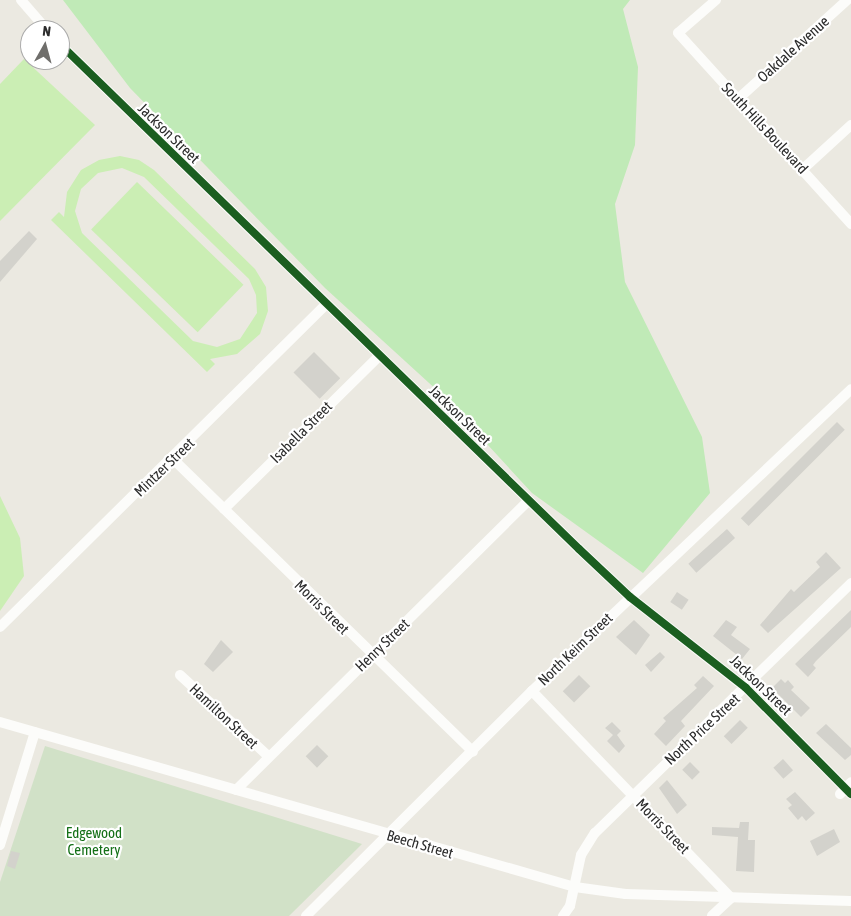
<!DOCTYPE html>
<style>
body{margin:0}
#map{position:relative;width:851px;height:916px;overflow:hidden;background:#ebe9e1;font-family:"Asap Condensed",sans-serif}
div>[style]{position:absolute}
.green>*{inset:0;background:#c0eab7}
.cemetery>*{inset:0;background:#d1e1c7}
.pitch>*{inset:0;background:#cbeeb4;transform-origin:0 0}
.building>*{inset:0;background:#d3d2cc;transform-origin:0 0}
.minor>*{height:10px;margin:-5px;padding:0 5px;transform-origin:5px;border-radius:5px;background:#fcfcfa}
.cycleway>*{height:8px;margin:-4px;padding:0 4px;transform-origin:4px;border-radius:4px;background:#1b5e20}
span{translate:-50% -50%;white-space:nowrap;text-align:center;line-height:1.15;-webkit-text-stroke:4.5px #fff;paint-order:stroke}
.street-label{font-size:15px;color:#2c2c2c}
.park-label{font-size:15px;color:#147017}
.north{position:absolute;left:20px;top:20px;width:50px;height:50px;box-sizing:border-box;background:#fff;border:1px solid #ababab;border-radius:50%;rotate:7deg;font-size:14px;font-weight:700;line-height:20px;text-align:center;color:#2c2c2c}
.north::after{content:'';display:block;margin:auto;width:18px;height:22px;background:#6f6e6b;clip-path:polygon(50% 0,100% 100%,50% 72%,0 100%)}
</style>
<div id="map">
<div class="green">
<div style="clip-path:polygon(63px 0,630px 0,623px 9px,638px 67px,635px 145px,615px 204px,625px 282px,702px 437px,710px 493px,643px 573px,532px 493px,440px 393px,325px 288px,130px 88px)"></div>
</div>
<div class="cemetery">
<div style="clip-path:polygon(45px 746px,362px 844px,289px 916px,0 916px,0 882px)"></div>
</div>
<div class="pitch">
<div style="clip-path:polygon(24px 59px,95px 125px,0 221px,0 84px)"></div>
<div style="clip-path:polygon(evenodd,120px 156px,139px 160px,154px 170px,255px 269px,266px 287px,268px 311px,260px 334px,237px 354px,210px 359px,215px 364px,207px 372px,51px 220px,59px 212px,64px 217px,67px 192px,81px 170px,99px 160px,120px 156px,122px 168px,144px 177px,249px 279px,256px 295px,257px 313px,240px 339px,217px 347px,193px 341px,82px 233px,75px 211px,81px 189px,98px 173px,122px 168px)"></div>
<div style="left:137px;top:182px;width:148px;height:66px;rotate:44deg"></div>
<div style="clip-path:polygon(0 496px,20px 538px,24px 576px,0 611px)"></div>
</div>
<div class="building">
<div style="clip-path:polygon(29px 231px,37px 239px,0 282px,0 261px)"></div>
<div style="left:314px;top:352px;width:37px;height:29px;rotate:45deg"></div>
<div style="left:837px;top:422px;width:11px;height:136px;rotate:45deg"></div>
<div style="left:727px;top:529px;width:12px;height:52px;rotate:48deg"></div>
<div style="clip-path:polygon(826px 552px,841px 568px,768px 633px,760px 625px,791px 589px,794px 592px,820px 567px,816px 562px)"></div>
<div style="left:677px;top:592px;width:14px;height:12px;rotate:34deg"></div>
<div style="clip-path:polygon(851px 610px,851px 627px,816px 661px,813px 665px,816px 668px,808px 677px,795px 664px)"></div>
<div style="clip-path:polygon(634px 620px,650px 635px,636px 655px,616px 637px)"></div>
<div style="clip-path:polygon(726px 620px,737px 627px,731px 635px,750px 649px,742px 659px,713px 636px)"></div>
<div style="clip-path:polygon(221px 640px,233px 652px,213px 672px,204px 664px)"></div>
<div style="clip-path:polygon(660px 652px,665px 657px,651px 672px,645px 665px)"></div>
<div style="left:579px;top:675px;width:16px;height:23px;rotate:45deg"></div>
<div style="clip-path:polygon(703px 676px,714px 686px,681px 721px,685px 726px,666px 746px,654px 734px,666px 721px,663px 718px,697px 688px,694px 685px)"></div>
<div style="clip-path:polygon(781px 679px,785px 683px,788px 680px,794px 687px,791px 690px,810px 708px,801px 717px,772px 688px)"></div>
<div style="left:740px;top:720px;width:11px;height:23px;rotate:45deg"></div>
<div style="clip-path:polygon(612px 722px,621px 731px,617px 735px,625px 746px,619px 753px,607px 741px,613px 735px,605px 728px)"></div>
<div style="clip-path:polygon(826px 724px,851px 748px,851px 755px,845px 760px,816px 733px)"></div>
<div style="left:317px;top:745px;width:16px;height:16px;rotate:45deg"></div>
<div style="left:783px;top:759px;width:15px;height:13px;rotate:48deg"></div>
<div style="left:690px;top:762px;width:14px;height:11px;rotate:45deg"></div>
<div style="clip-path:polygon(667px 780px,687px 805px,677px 814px,659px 788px)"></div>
<div style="clip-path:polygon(795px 792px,815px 813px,806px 821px,802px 816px,798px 820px,788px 808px,792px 805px,786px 799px)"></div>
<div style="clip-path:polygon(740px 822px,749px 822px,748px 840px,755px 840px,754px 872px,736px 871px,738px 837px,712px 835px,712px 827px,739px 828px)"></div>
<div style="clip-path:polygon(834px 829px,840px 842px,817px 856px,810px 841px)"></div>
<div style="clip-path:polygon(11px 851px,20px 853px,15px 869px,7px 866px)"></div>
</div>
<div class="minor">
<div style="left:21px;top:0;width:40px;rotate:49deg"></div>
<div style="left:716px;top:0;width:50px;rotate:139deg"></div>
<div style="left:678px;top:33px;width:258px;rotate:47.8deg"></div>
<div style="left:60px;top:44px;width:724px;rotate:44.22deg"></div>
<div style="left:579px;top:549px;width:70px;rotate:43.3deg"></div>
<div style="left:630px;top:597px;width:147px;rotate:38.1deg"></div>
<div style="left:746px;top:688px;width:149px;rotate:45.3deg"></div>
<div style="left:738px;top:99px;width:147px;rotate:-42.2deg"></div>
<div style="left:803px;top:169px;width:65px;rotate:-42.5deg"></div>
<div style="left:173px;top:459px;width:419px;rotate:44.3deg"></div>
<div style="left:224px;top:509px;width:218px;rotate:-44.6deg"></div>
<div style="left:0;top:627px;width:459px;rotate:-44.7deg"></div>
<div style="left:180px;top:675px;width:120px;rotate:42.6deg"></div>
<div style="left:532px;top:691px;width:287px;rotate:46.1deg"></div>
<div style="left:731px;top:898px;width:26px;rotate:137deg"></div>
<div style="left:0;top:722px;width:598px;rotate:16.01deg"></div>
<div style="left:575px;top:887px;width:51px;rotate:7.8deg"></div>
<div style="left:626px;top:894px;width:225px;rotate:1.8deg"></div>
<div style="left:236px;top:790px;width:411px;rotate:-44.7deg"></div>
<div style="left:840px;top:794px;width:16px;rotate:-47deg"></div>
<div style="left:0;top:845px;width:118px;rotate:-72.8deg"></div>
<div style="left:306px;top:916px;width:319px;rotate:-44.9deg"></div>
<div style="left:532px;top:691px;width:439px;rotate:-43.4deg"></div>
<div style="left:563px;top:916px;width:12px;rotate:-55deg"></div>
<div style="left:570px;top:906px;width:52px;rotate:-77.8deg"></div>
<div style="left:581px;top:855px;width:26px;rotate:-58deg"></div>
<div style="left:595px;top:833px;width:358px;rotate:-44.3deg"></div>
</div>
<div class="cycleway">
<div style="left:60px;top:44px;width:724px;rotate:44.22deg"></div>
<div style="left:579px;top:549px;width:70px;rotate:43.3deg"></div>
<div style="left:630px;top:597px;width:147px;rotate:38.1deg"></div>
<div style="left:746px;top:688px;width:149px;rotate:45.3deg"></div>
</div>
<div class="street-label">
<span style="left:793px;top:49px;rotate:-42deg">Oakdale Avenue</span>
<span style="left:765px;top:128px;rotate:47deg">South Hills Boulevard</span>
<span style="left:169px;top:133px;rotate:44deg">Jackson Street</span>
<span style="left:460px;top:415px;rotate:44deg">Jackson Street</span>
<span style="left:301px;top:432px;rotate:-45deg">Isabella Street</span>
<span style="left:164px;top:467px;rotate:-44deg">Mintzer Street</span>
<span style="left:322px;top:607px;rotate:45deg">Morris Street</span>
<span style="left:382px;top:645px;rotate:-44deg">Henry Street</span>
<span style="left:575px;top:649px;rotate:-44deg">North Keim Street</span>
<span style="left:761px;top:685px;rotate:44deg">Jackson Street</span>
<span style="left:224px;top:716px;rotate:43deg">Hamilton Street</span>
<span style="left:702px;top:729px;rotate:-43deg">North Price Street</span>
<span style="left:663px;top:826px;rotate:46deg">Morris Street</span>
<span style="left:420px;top:844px;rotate:16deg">Beech Street</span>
</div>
<div class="park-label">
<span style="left:94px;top:841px">Edgewood<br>Cemetery</span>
</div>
<div class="north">N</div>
</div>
